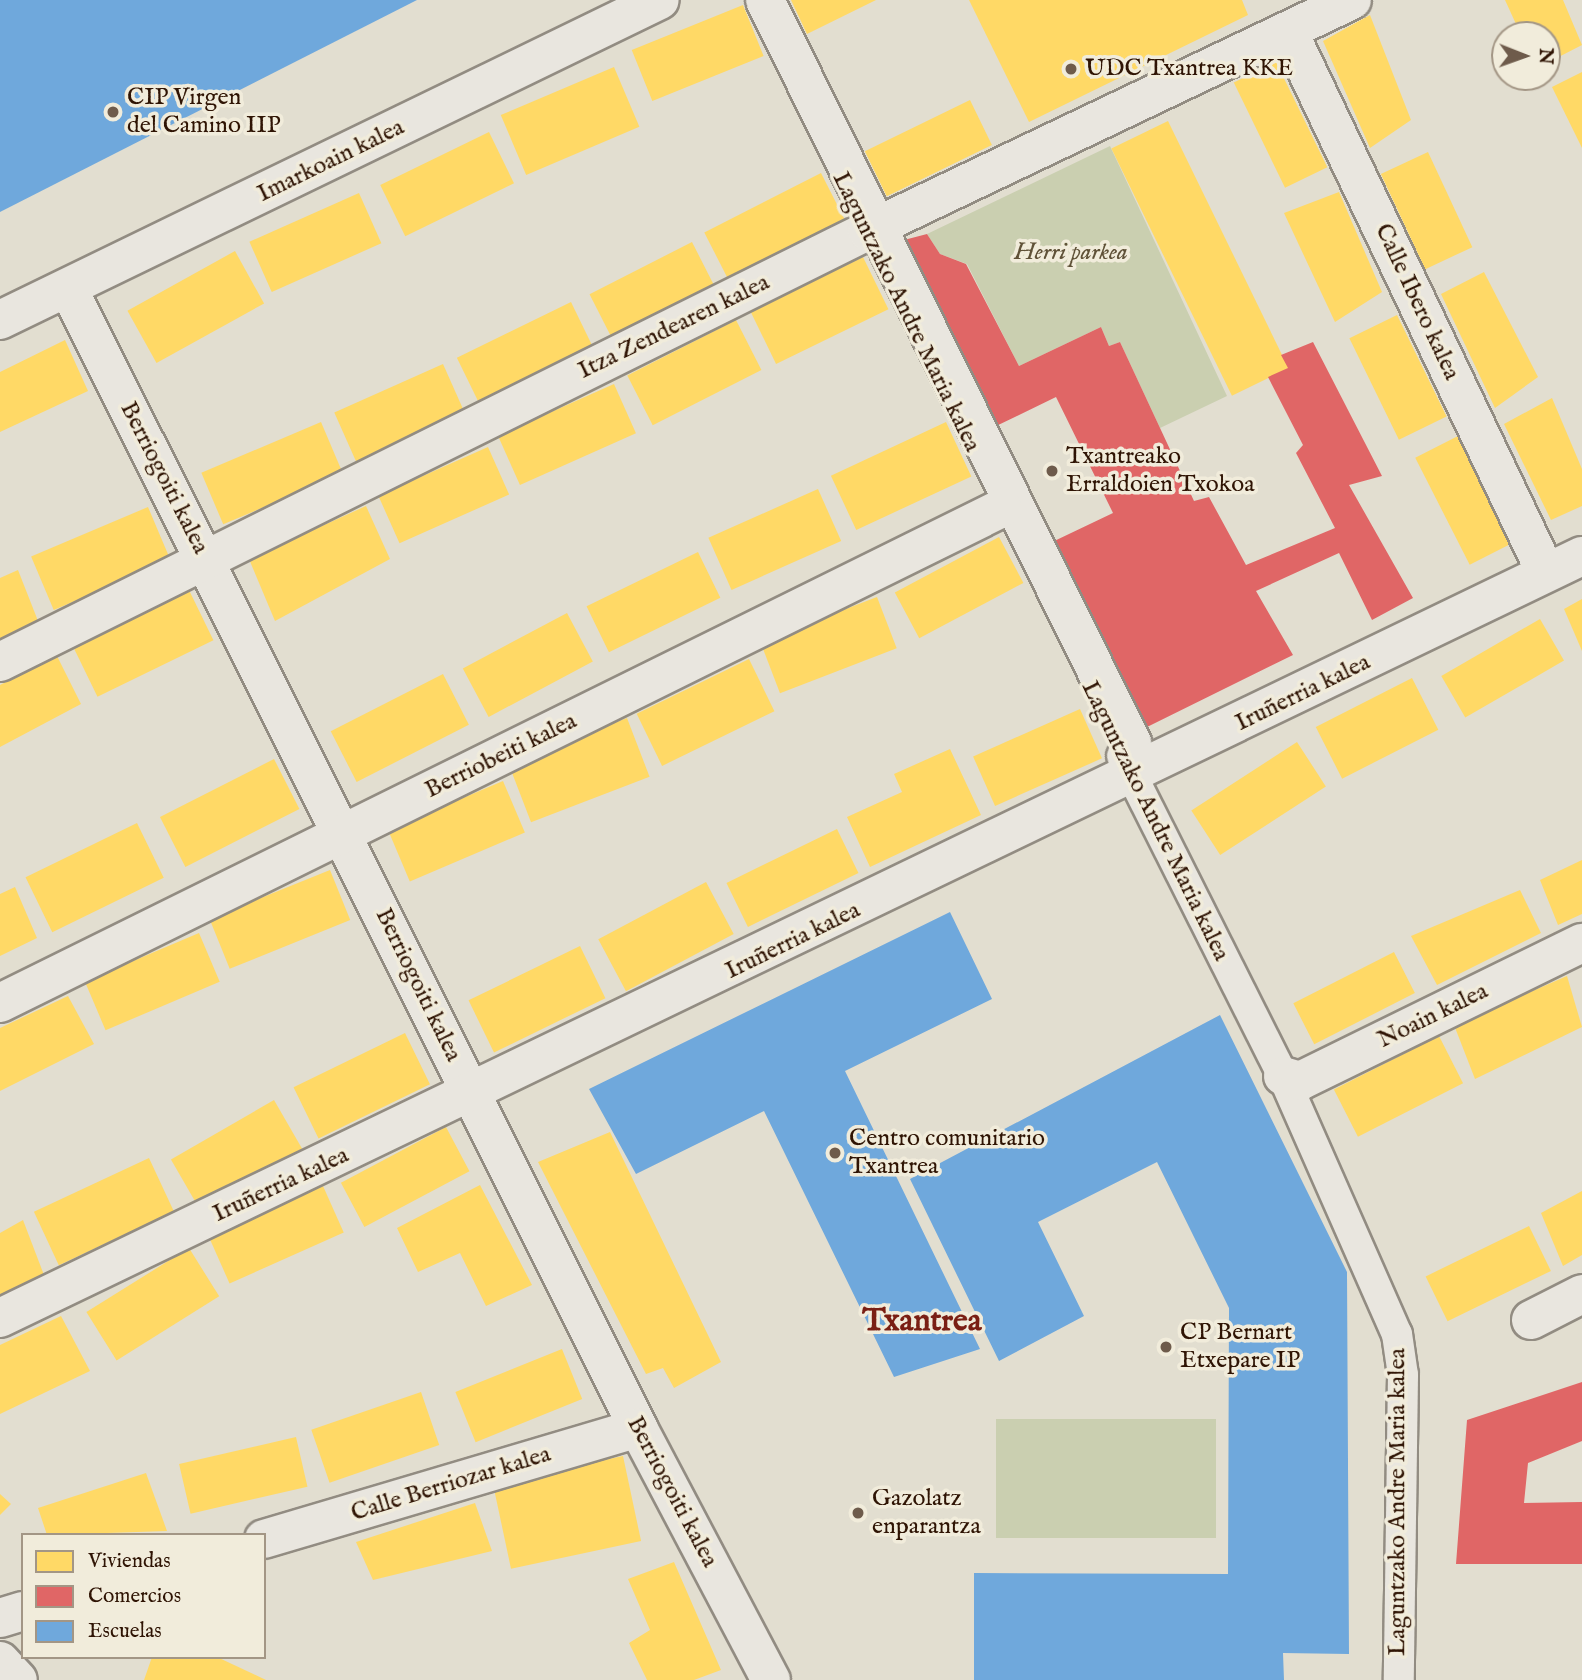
<!DOCTYPE html>
<meta charset="utf-8">
<style>
body{margin:0}
#map{position:relative;width:1582px;height:1680px;overflow:hidden;background:#e2ded0;font-family:"IM FELL English",serif}
div>[style]{position:absolute}
.green>*{inset:0;background:#cacfb0;transform-origin:0 0}
.homes>*{inset:0;background:#ffd966;transform-origin:0 0}
.shops>*{inset:0;background:#e06666}
.schools>*{inset:0;background:#6fa8dc}
.roads{filter:drop-shadow(2px 0 #928c82) drop-shadow(-2px 0 #928c82) drop-shadow(0 2px #928c82) drop-shadow(0 -2px #928c82)}
.pedestrian>*{height:30px;margin:-15px;padding:0 15px;transform-origin:15px;border-radius:15px;background:#e9e6df}
.minor>*{height:38px;margin:-19px;padding:0 19px;transform-origin:19px;border-radius:19px;background:#e9e6df}
.secondary>*{height:38px;margin:-19px;padding:0 19px;transform-origin:19px;border-radius:19px;background:#e9e6df}
.dots>*{width:19px;height:19px;translate:-50% -50%;box-sizing:border-box;border:4px solid #f1ecdb;border-radius:50%}
span{translate:-50% -50%;white-space:nowrap;text-align:center;line-height:1.15;-webkit-text-stroke:7px #f1ecdb;paint-order:stroke}
.poi-label{font-size:24px;color:#2f1404}
.left{translate:0 -50%;text-align:left}
.street-label{font-size:24px;color:#2f1404}
.park-label{font-size:24px;color:#5f5137;font-style:italic}
.district-label{font-size:32px;color:#7a1f14;font-weight:700}
.legend{position:absolute;left:21px;top:1533px;width:245px;height:126px;box-sizing:border-box;background:#f1ecdb;border:2px solid #a39685;margin:0;padding:9px 12px;list-style:none;font-size:21px;color:#2f1404}
.legend li{display:flex;align-items:center;gap:14px;height:35px}
.legend b{width:35px;border:2px solid #a39685}
.north{position:absolute;left:1491px;top:21px;width:70px;height:70px;box-sizing:border-box;background:#f1ecdb;border:2px solid #a39685;border-radius:50%;rotate:91deg;font-size:19px;font-weight:700;line-height:28px;text-align:center;color:#2f1404}
.north::after{content:'';display:block;margin:auto;width:24px;height:32px;background:#6e5b4b;clip-path:polygon(50% 0,100% 100%,50% 72%,0 100%)}
</style>
<div id="map">
<div class="green">
<div style="clip-path:polygon(1110px 146px,1227px 396px,1160px 428px,1120px 342px,1109px 346px,1101px 327px,1019px 366px,967px 264px,940px 254px,927px 234px)"></div>
<div style="left:996px;top:1419px;width:220px;height:119px"></div>
</div>
<div class="homes">
<div style="clip-path:polygon(791px 0,876px 0,807px 34px)"></div>
<div style="clip-path:polygon(969px 0,1242px 0,1248px 15px,1029px 122px)"></div>
<div style="clip-path:polygon(1505px 0,1563px 0,1582px 45px,1547px 63px,1547px 35px,1521px 35px)"></div>
<div style="left:743px;top:5px;width:55px;height:120px;rotate:68deg"></div>
<div style="clip-path:polygon(1370px 15px,1411px 120px,1370px 148px,1323px 41px)"></div>
<div style="left:1276px;top:62px;width:117px;height:47px;rotate:64deg"></div>
<div style="left:614px;top:67px;width:65px;height:123px;rotate:67deg"></div>
<div style="clip-path:polygon(1582px 72px,1582px 148px,1552px 87px)"></div>
<div style="left:970px;top:100px;width:50px;height:117px;rotate:64deg"></div>
<div style="left:1168px;top:121px;width:275px;height:63px;rotate:64deg"></div>
<div style="left:489px;top:132px;width:57px;height:121px;rotate:64deg"></div>
<div style="left:1428px;top:152px;width:105px;height:52px;rotate:65deg"></div>
<div style="left:821px;top:173px;width:63px;height:131px;rotate:63deg"></div>
<div style="clip-path:polygon(1339px 192px,1382px 292px,1335px 322px,1284px 213px)"></div>
<div style="left:359px;top:193px;width:55px;height:120px;rotate:66deg"></div>
<div style="left:692px;top:242px;width:51px;height:115px;rotate:63deg"></div>
<div style="left:235px;top:251px;width:60px;height:123px;rotate:61deg"></div>
<div style="left:863px;top:257px;width:58px;height:125px;rotate:64deg"></div>
<div style="clip-path:polygon(1484px 272px,1538px 377px,1495px 408px,1441px 294px)"></div>
<div style="left:571px;top:302px;width:53px;height:127px;rotate:64deg"></div>
<div style="left:1397px;top:315px;width:113px;height:53px;rotate:64deg"></div>
<div style="left:736px;top:320px;width:56px;height:122px;rotate:63deg"></div>
<div style="clip-path:polygon(65px 340px,88px 391px,0 432px,0 372px)"></div>
<div style="left:443px;top:364px;width:55px;height:119px;rotate:66deg"></div>
<div style="left:614px;top:384px;width:54px;height:127px;rotate:66deg"></div>
<div style="clip-path:polygon(1552px 398px,1582px 469px,1582px 506px,1551px 520px,1504px 424px)"></div>
<div style="left:321px;top:422px;width:56px;height:130px;rotate:67deg"></div>
<div style="left:946px;top:422px;width:60px;height:127px;rotate:65deg"></div>
<div style="left:1458px;top:436px;width:120px;height:48px;rotate:63deg"></div>
<div style="left:488px;top:447px;width:52px;height:120px;rotate:66deg"></div>
<div style="left:818px;top:489px;width:57px;height:120px;rotate:66deg"></div>
<div style="clip-path:polygon(366px 506px,390px 559px,275px 621px,249px 559px)"></div>
<div style="left:148px;top:507px;width:58px;height:127px;rotate:67deg"></div>
<div style="left:999px;top:537px;width:52px;height:118px;rotate:62deg"></div>
<div style="left:698px;top:552px;width:51px;height:124px;rotate:64deg"></div>
<div style="clip-path:polygon(18px 570px,40px 626px,0 644px,0 578px)"></div>
<div style="left:188px;top:588px;width:58px;height:129px;rotate:64deg"></div>
<div style="left:877px;top:597px;width:55px;height:125px;rotate:69deg"></div>
<div style="clip-path:polygon(1582px 599px,1582px 651px,1564px 609px)"></div>
<div style="left:567px;top:613px;width:55px;height:118px;rotate:62deg"></div>
<div style="left:1540px;top:619px;width:48px;height:114px;rotate:60deg"></div>
<div style="clip-path:polygon(57px 656px,81px 704px,0 747px,0 685px)"></div>
<div style="left:749px;top:659px;width:58px;height:125px;rotate:64deg"></div>
<div style="left:443px;top:674px;width:57px;height:126px;rotate:63deg"></div>
<div style="left:1412px;top:678px;width:58px;height:108px;rotate:63deg"></div>
<div style="left:1080px;top:709px;width:54px;height:117px;rotate:66deg"></div>
<div style="left:627px;top:718px;width:63px;height:127px;rotate:69deg"></div>
<div style="left:1297px;top:742px;width:53px;height:126px;rotate:57deg"></div>
<div style="clip-path:polygon(950px 749px,981px 815px,870px 867px,847px 817px,902px 792px,894px 774px)"></div>
<div style="left:274px;top:759px;width:56px;height:128px;rotate:63deg"></div>
<div style="left:503px;top:781px;width:56px;height:125px;rotate:67deg"></div>
<div style="left:137px;top:823px;width:61px;height:124px;rotate:64deg"></div>
<div style="left:837px;top:829px;width:49px;height:123px;rotate:64deg"></div>
<div style="clip-path:polygon(1582px 860px,1582px 914px,1558px 925px,1540px 880px)"></div>
<div style="left:330px;top:870px;width:54px;height:130px;rotate:68deg"></div>
<div style="left:706px;top:882px;width:59px;height:122px;rotate:62deg"></div>
<div style="clip-path:polygon(15px 887px,37px 938px,0 956px,0 894px)"></div>
<div style="clip-path:polygon(1520px 890px,1541px 933px,1437px 985px,1411px 936px)"></div>
<div style="left:199px;top:933px;width:53px;height:124px;rotate:67deg"></div>
<div style="left:580px;top:946px;width:58px;height:124px;rotate:64deg"></div>
<div style="left:1394px;top:952px;width:46px;height:113px;rotate:63deg"></div>
<div style="clip-path:polygon(1567px 976px,1582px 1027px,1475px 1079px,1454px 1025px)"></div>
<div style="clip-path:polygon(68px 996px,94px 1044px,0 1091px,0 1028px)"></div>
<div style="left:405px;top:1033px;width:57px;height:124px;rotate:64deg"></div>
<div style="left:1439px;top:1036px;width:53px;height:118px;rotate:63deg"></div>
<div style="left:274px;top:1100px;width:58px;height:119px;rotate:60deg"></div>
<div style="left:446px;top:1127px;width:50px;height:119px;rotate:62deg"></div>
<div style="clip-path:polygon(610px 1132px,721px 1362px,674px 1388px,663px 1368px,646px 1374px,538px 1162px)"></div>
<div style="left:149px;top:1158px;width:59px;height:127px;rotate:65deg"></div>
<div style="clip-path:polygon(480px 1185px,532px 1285px,486px 1306px,460px 1253px,418px 1272px,397px 1228px)"></div>
<div style="left:323px;top:1186px;width:51px;height:125px;rotate:66deg"></div>
<div style="clip-path:polygon(1582px 1191px,1582px 1255px,1563px 1266px,1541px 1213px)"></div>
<div style="clip-path:polygon(23px 1220px,44px 1275px,0 1296px,0 1233px)"></div>
<div style="left:1529px;top:1226px;width:50px;height:115px;rotate:64deg"></div>
<div style="left:189px;top:1248px;width:57px;height:121px;rotate:58deg"></div>
<div style="clip-path:polygon(61px 1316px,90px 1371px,0 1414px,0 1345px)"></div>
<div style="left:562px;top:1349px;width:54px;height:115px;rotate:68deg"></div>
<div style="left:421px;top:1392px;width:56px;height:116px;rotate:71deg"></div>
<div style="left:296px;top:1437px;width:51px;height:120px;rotate:77deg"></div>
<div style="left:623px;top:1456px;width:87px;height:133px;rotate:78deg"></div>
<div style="clip-path:polygon(146px 1473px,167px 1531px,47px 1535px,38px 1508px)"></div>
<div style="clip-path:polygon(0 1494px,11px 1504px,0 1515px)"></div>
<div style="clip-path:polygon(475px 1503px,492px 1551px,373px 1580px,356px 1542px)"></div>
<div style="clip-path:polygon(674px 1562px,721px 1670px,694px 1680px,647px 1680px,629px 1643px,650px 1630px,628px 1579px)"></div>
<div style="clip-path:polygon(152px 1657px,217px 1657px,266px 1680px,144px 1680px)"></div>
</div>
<div class="shops">
<div style="clip-path:polygon(927px 234px,940px 254px,966px 264px,1019px 366px,1101px 327px,1109px 346px,1120px 342px,1194px 501px,1209px 497px,1246px 565px,1335px 528px,1296px 453px,1303px 445px,1268px 377px,1288px 368px,1281px 355px,1313px 342px,1382px 476px,1349px 485px,1413px 598px,1372px 620px,1339px 553px,1256px 591px,1293px 655px,1143px 729px,1048px 544px,1113px 513px,1056px 397px,992px 428px,904px 240px)"></div>
<div style="clip-path:polygon(1582px 1382px,1582px 1441px,1528px 1463px,1524px 1503px,1582px 1502px,1582px 1564px,1456px 1564px,1467px 1420px)"></div>
</div>
<div class="schools">
<div style="clip-path:polygon(0 0,417px 0,0 212px)"></div>
<div style="clip-path:polygon(950px 912px,992px 999px,845px 1071px,980px 1349px,894px 1377px,764px 1111px,636px 1174px,589px 1089px)"></div>
<div style="clip-path:polygon(1220px 1015px,1347px 1272px,1349px 1654px,1283px 1653px,1284px 1680px,974px 1680px,974px 1573px,1228px 1574px,1229px 1308px,1157px 1162px,1038px 1222px,1084px 1316px,999px 1361px,910px 1179px)"></div>
</div>
<div class="roads">
<div class="pedestrian">
<div style="left:1122px;top:756px;width:358px;rotate:63.3deg"></div>
<div style="left:1283px;top:1076px;width:282px;rotate:66.2deg"></div>
<div style="left:1397px;top:1334px;width:41px;rotate:81.7deg"></div>
<div style="left:1403px;top:1375px;width:305px;rotate:90.8deg"></div>
</div>
<div class="minor">
<div style="left:765px;top:0;width:829px;rotate:63.71deg"></div>
<div style="left:1288px;top:31px;width:600px;rotate:64.54deg"></div>
<div style="left:68px;top:288px;width:1275px;rotate:63.43deg"></div>
<div style="left:638px;top:1428px;width:285px;rotate:62.2deg"></div>
<div style="left:0;top:320px;width:733px;rotate:-25.87deg"></div>
<div style="left:0;top:662px;width:968px;rotate:-26.43deg"></div>
<div style="left:867px;top:231px;width:537px;rotate:-25.47deg"></div>
<div style="left:0;top:1003px;width:1118px;rotate:-26.29deg"></div>
<div style="left:1283px;top:1076px;width:18px;rotate:16deg"></div>
<div style="left:1300px;top:1081px;width:314px;rotate:-26.1deg"></div>
<div style="left:0;top:1318px;width:1756px;rotate:-25.72deg"></div>
<div style="left:1531px;top:1320px;width:57px;rotate:-27deg"></div>
<div style="left:264px;top:1539px;width:390px;rotate:-16.5deg"></div>
<div style="left:0;top:1618px;width:24px;rotate:-17deg"></div>
</div>
<div class="secondary">
<div style="left:0;top:1661px;width:26px;rotate:47deg"></div>
</div>
</div>
<div class="dots">
<div style="left:1071px;top:69px;background:#6e5b4b"></div>
<div style="left:113px;top:112px;background:#6e5b4b"></div>
<div style="left:1052px;top:471px;background:#6e5b4b"></div>
<div style="left:835px;top:1153px;background:#6e5b4b"></div>
<div style="left:1166px;top:1347px;background:#6e5b4b"></div>
<div style="left:858px;top:1513px;background:#6e5b4b"></div>
</div>
<div class="poi-label">
<span class="left" style="left:1085px;top:69px">UDC Txantrea KKE</span>
<span class="left" style="left:127px;top:112px">CIP Virgen<br>del Camino IIP</span>
<span class="left" style="left:1066px;top:471px">Txantreako<br>Erraldoien Txokoa</span>
<span class="left" style="left:849px;top:1153px">Centro comunitario<br>Txantrea</span>
<span class="left" style="left:1180px;top:1347px">CP Bernart<br>Etxepare IP</span>
<span class="left" style="left:872px;top:1513px">Gazolatz<br>enparantza</span>
</div>
<div class="street-label">
<span style="left:331px;top:161px;rotate:-26deg">Imarkoain kalea</span>
<span style="left:1417px;top:302px;rotate:65deg">Calle Ibero kalea</span>
<span style="left:906px;top:312px;rotate:64deg">Laguntzako Andre Maria kalea</span>
<span style="left:674px;top:327px;rotate:-26deg">Itza Zendearen kalea</span>
<span style="left:164px;top:478px;rotate:63deg">Berriogoiti kalea</span>
<span style="left:1303px;top:693px;rotate:-26deg">Iruñerria kalea</span>
<span style="left:501px;top:756px;rotate:-26deg">Berriobeiti kalea</span>
<span style="left:1155px;top:821px;rotate:64deg">Laguntzako Andre Maria kalea</span>
<span style="left:793px;top:941px;rotate:-26deg">Iruñerria kalea</span>
<span style="left:418px;top:985px;rotate:64deg">Berriogoiti kalea</span>
<span style="left:1433px;top:1016px;rotate:-26deg">Noain kalea</span>
<span style="left:281px;top:1185px;rotate:-25deg">Iruñerria kalea</span>
<span style="left:451px;top:1484px;rotate:-17deg">Calle Berriozar kalea</span>
<span style="left:672px;top:1492px;rotate:62deg">Berriogoiti kalea</span>
<span style="left:1398px;top:1502px;rotate:-90deg">Laguntzako Andre Maria kalea</span>
</div>
<div class="park-label">
<span style="left:1071px;top:253px">Herri parkea</span>
</div>
<div class="district-label">
<span style="left:922px;top:1322px">Txantrea</span>
</div>
<ul class="legend">
<li><b style="height:19px;background:#ffd966"></b>Viviendas</li>
<li><b style="height:19px;background:#e06666"></b>Comercios</li>
<li><b style="height:19px;background:#6fa8dc"></b>Escuelas</li>
</ul>
<div class="north">N</div>
</div>
